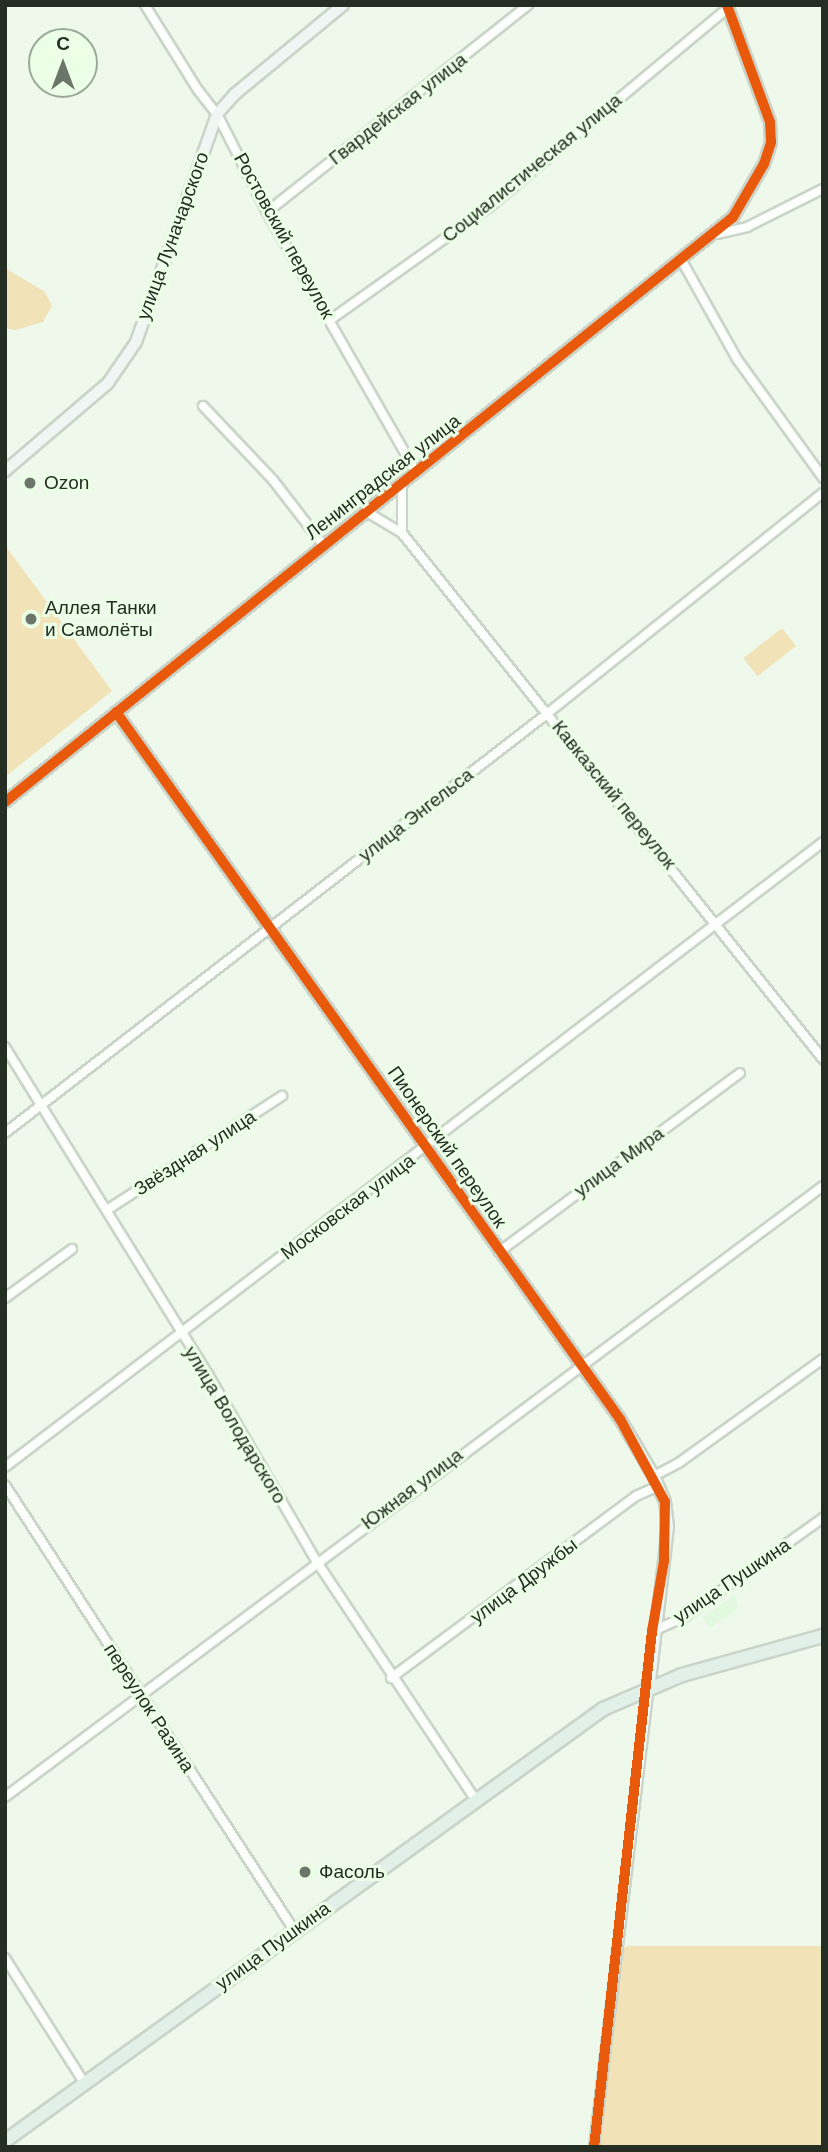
<!DOCTYPE html>
<meta charset="utf-8">
<style>
body{margin:0}
#map{position:relative;width:828px;height:2152px;overflow:hidden;background:#eef9ec;font-family:Helvetica,sans-serif}
div>[style]{position:absolute}
.built>*{inset:0;background:#e3f9df}
.green>*{inset:0;background:#f2e2b7;transform-origin:0 0}
.roads{filter:drop-shadow(2px 0 #cad4c8) drop-shadow(-2px 0 #cad4c8) drop-shadow(0 2px #cad4c8) drop-shadow(0 -2px #cad4c8)}
.street>*{height:8px;margin:-4px;padding:0 4px;transform-origin:4px;border-radius:4px;background:#fcfefc}
.secondary>*{height:10px;margin:-5px;padding:0 5px;transform-origin:5px;border-radius:5px;background:#f0f6f4}
.primary>*{height:12px;margin:-6px;padding:0 6px;transform-origin:6px;border-radius:6px;background:#e2f0ea}
.cycleway>*{height:10px;margin:-5px;padding:0 5px;transform-origin:5px;border-radius:5px;background:#e8590c}
.dots>*{width:19px;height:19px;translate:-50% -50%;box-sizing:border-box;border:4px solid #eaffe6;border-radius:50%}
span{translate:-50% -50%;white-space:nowrap;text-align:center;line-height:1.15;-webkit-text-stroke:6px #eaffe6;paint-order:stroke}
.street-label{font-size:19px;color:#242e22}
.poi-label{font-size:19px;color:#242e22}
.left{translate:0 -50%;text-align:left}
.frame{position:absolute;inset:0;border:7px solid #242e22;pointer-events:none}
.north{position:absolute;left:28px;top:28px;width:70px;height:70px;box-sizing:border-box;background:#eaffe6;border:2px solid #9bab98;border-radius:50%;rotate:0deg;font-size:19px;font-weight:700;line-height:28px;text-align:center;color:#242e22}
.north::after{content:'';display:block;margin:auto;width:24px;height:32px;background:#6b7569;clip-path:polygon(50% 0,100% 100%,50% 72%,0 100%)}
</style>
<div id="map">
<div class="built">
<div style="clip-path:polygon(735px 1595px,738px 1609px,710px 1628px,702px 1617px)"></div>
</div>
<div class="green">
<div style="clip-path:polygon(5px 268px,45px 292px,52px 306px,43px 322px,15px 330px,5px 328px)"></div>
<div style="clip-path:polygon(5px 545px,112px 691px,5px 777px)"></div>
<div style="left:782px;top:628px;width:23px;height:49px;rotate:52deg"></div>
<div style="clip-path:polygon(628px 1946px,823px 1946px,823px 2147px,598px 2147px,619px 1949px)"></div>
</div>
<div class="roads">
<div class="street">
<div style="left:145px;top:5px;width:100px;rotate:58.1deg"></div>
<div style="left:198px;top:90px;width:31px;rotate:52deg"></div>
<div style="left:217px;top:114px;width:110px;rotate:63deg"></div>
<div style="left:267px;top:212px;width:300px;rotate:60.2deg"></div>
<div style="left:267px;top:212px;width:333px;rotate:-38.4deg"></div>
<div style="left:717px;top:234px;width:31px;rotate:-13deg"></div>
<div style="left:747px;top:227px;width:85px;rotate:-26.6deg"></div>
<div style="left:682px;top:261px;width:112px;rotate:60.7deg"></div>
<div style="left:737px;top:359px;width:147px;rotate:54.1deg"></div>
<div style="left:330px;top:320px;width:195px;rotate:-35.4deg"></div>
<div style="left:489px;top:207px;width:311px;rotate:-39.8deg"></div>
<div style="left:203px;top:406px;width:102px;rotate:46.6deg"></div>
<div style="left:273px;top:480px;width:83px;rotate:52.3deg"></div>
<div style="left:367px;top:512px;width:41px;rotate:31deg"></div>
<div style="left:402px;top:533px;width:674px;rotate:51.33deg"></div>
<div style="left:402px;top:533px;width:50px;rotate:-90deg"></div>
<div style="left:5px;top:1047px;width:387px;rotate:58.2deg"></div>
<div style="left:209px;top:1376px;width:215px;rotate:59.9deg"></div>
<div style="left:317px;top:1562px;width:283px;rotate:56.3deg"></div>
<div style="left:5px;top:1133px;width:686px;rotate:-37.72deg"></div>
<div style="left:548px;top:713px;width:352px;rotate:-38.7deg"></div>
<div style="left:107px;top:1210px;width:209px;rotate:-33.1deg"></div>
<div style="left:499px;top:1252px;width:300px;rotate:-36.6deg"></div>
<div style="left:5px;top:1298px;width:83px;rotate:-36.2deg"></div>
<div style="left:5px;top:1467px;width:1029px;rotate:-37.38deg"></div>
<div style="left:654px;top:1476px;width:30px;rotate:-28deg"></div>
<div style="left:680px;top:1462px;width:176px;rotate:-35.8deg"></div>
<div style="left:5px;top:1485px;width:531px;rotate:57deg"></div>
<div style="left:653px;top:1631px;width:34px;rotate:-24deg"></div>
<div style="left:684px;top:1617px;width:171px;rotate:-35.5deg"></div>
<div style="left:391px;top:1678px;width:305px;rotate:-36.6deg"></div>
<div style="left:636px;top:1496px;width:24px;rotate:-24deg"></div>
<div style="left:5px;top:1797px;width:1021px;rotate:-36.76deg"></div>
<div style="left:5px;top:1958px;width:149px;rotate:57.6deg"></div>
<div style="left:594px;top:2147px;width:462px;rotate:-83.2deg"></div>
</div>
<div class="secondary">
<div style="left:5px;top:471px;width:135px;rotate:-40.5deg"></div>
<div style="left:108px;top:383px;width:50px;rotate:-55.7deg"></div>
<div style="left:136px;top:342px;width:242px;rotate:-70.4deg"></div>
<div style="left:217px;top:114px;width:27px;rotate:-48deg"></div>
<div style="left:235px;top:94px;width:140px;rotate:-39.5deg"></div>
<div style="left:116px;top:712px;width:868px;rotate:54.52deg"></div>
<div style="left:620px;top:1419px;width:66px;rotate:59.2deg"></div>
<div style="left:654px;top:1476px;width:28px;rotate:67deg"></div>
<div style="left:665px;top:1502px;width:25px;rotate:83deg"></div>
<div style="left:668px;top:1527px;width:162px;rotate:96.7deg"></div>
<div style="left:5px;top:802px;width:934px;rotate:-38.78deg"></div>
<div style="left:733px;top:217px;width:61px;rotate:-59.7deg"></div>
<div style="left:764px;top:164px;width:23px;rotate:-72deg"></div>
<div style="left:771px;top:142px;width:20px;rotate:-93deg"></div>
<div style="left:770px;top:122px;width:125px;rotate:-110.2deg"></div>
</div>
<div class="primary">
<div style="left:5px;top:2141px;width:738px;rotate:-35.84deg"></div>
<div style="left:603px;top:1709px;width:86px;rotate:-23.3deg"></div>
<div style="left:682px;top:1675px;width:146px;rotate:-15.5deg"></div>
</div>
</div>
<div class="cycleway">
<div style="left:116px;top:712px;width:868px;rotate:54.52deg"></div>
<div style="left:620px;top:1419px;width:94px;rotate:61.5deg"></div>
<div style="left:665px;top:1502px;width:59px;rotate:91deg"></div>
<div style="left:664px;top:1561px;width:71px;rotate:99.7deg"></div>
<div style="left:652px;top:1631px;width:519px;rotate:96.41deg"></div>
<div style="left:5px;top:802px;width:934px;rotate:-38.78deg"></div>
<div style="left:733px;top:217px;width:61px;rotate:-59.7deg"></div>
<div style="left:764px;top:164px;width:23px;rotate:-72deg"></div>
<div style="left:771px;top:142px;width:20px;rotate:-93deg"></div>
<div style="left:770px;top:122px;width:125px;rotate:-110.2deg"></div>
</div>
<div class="dots">
<div style="left:30px;top:483px;background:#6b7569"></div>
<div style="left:31px;top:619px;background:#6b7569"></div>
<div style="left:305px;top:1872px;background:#6b7569"></div>
</div>
<div class="street-label">
<span style="left:398px;top:109px;rotate:-38deg">Гвардейская улица</span>
<span style="left:532px;top:168px;rotate:-39deg">Социалистическая улица</span>
<span style="left:173px;top:236px;rotate:-70deg">улица Луначарского</span>
<span style="left:284px;top:236px;rotate:61deg">Ростовский переулок</span>
<span style="left:383px;top:477px;rotate:-38deg">Ленинградская улица</span>
<span style="left:614px;top:795px;rotate:51deg">Кавказский переулок</span>
<span style="left:416px;top:815px;rotate:-38deg">улица Энгельса</span>
<span style="left:447px;top:1147px;rotate:55deg">Пионерский переулок</span>
<span style="left:195px;top:1153px;rotate:-33deg">Звёздная улица</span>
<span style="left:619px;top:1162px;rotate:-36deg">улица Мира</span>
<span style="left:348px;top:1207px;rotate:-37deg">Московская улица</span>
<span style="left:235px;top:1425px;rotate:59deg">улица Володарского</span>
<span style="left:412px;top:1489px;rotate:-37deg">Южная улица</span>
<span style="left:524px;top:1581px;rotate:-37deg">улица Дружбы</span>
<span style="left:732px;top:1581px;rotate:-34deg">улица Пушкина</span>
<span style="left:149px;top:1708px;rotate:57deg">переулок Разина</span>
<span style="left:273px;top:1946px;rotate:-36deg">улица Пушкина</span>
</div>
<div class="poi-label">
<span class="left" style="left:44px;top:483px">Ozon</span>
<span class="left" style="left:45px;top:619px">Аллея Танки<br>и Самолёты</span>
<span class="left" style="left:319px;top:1872px">Фасоль</span>
</div>
<div class="frame"></div>
<div class="north">С</div>
</div>
